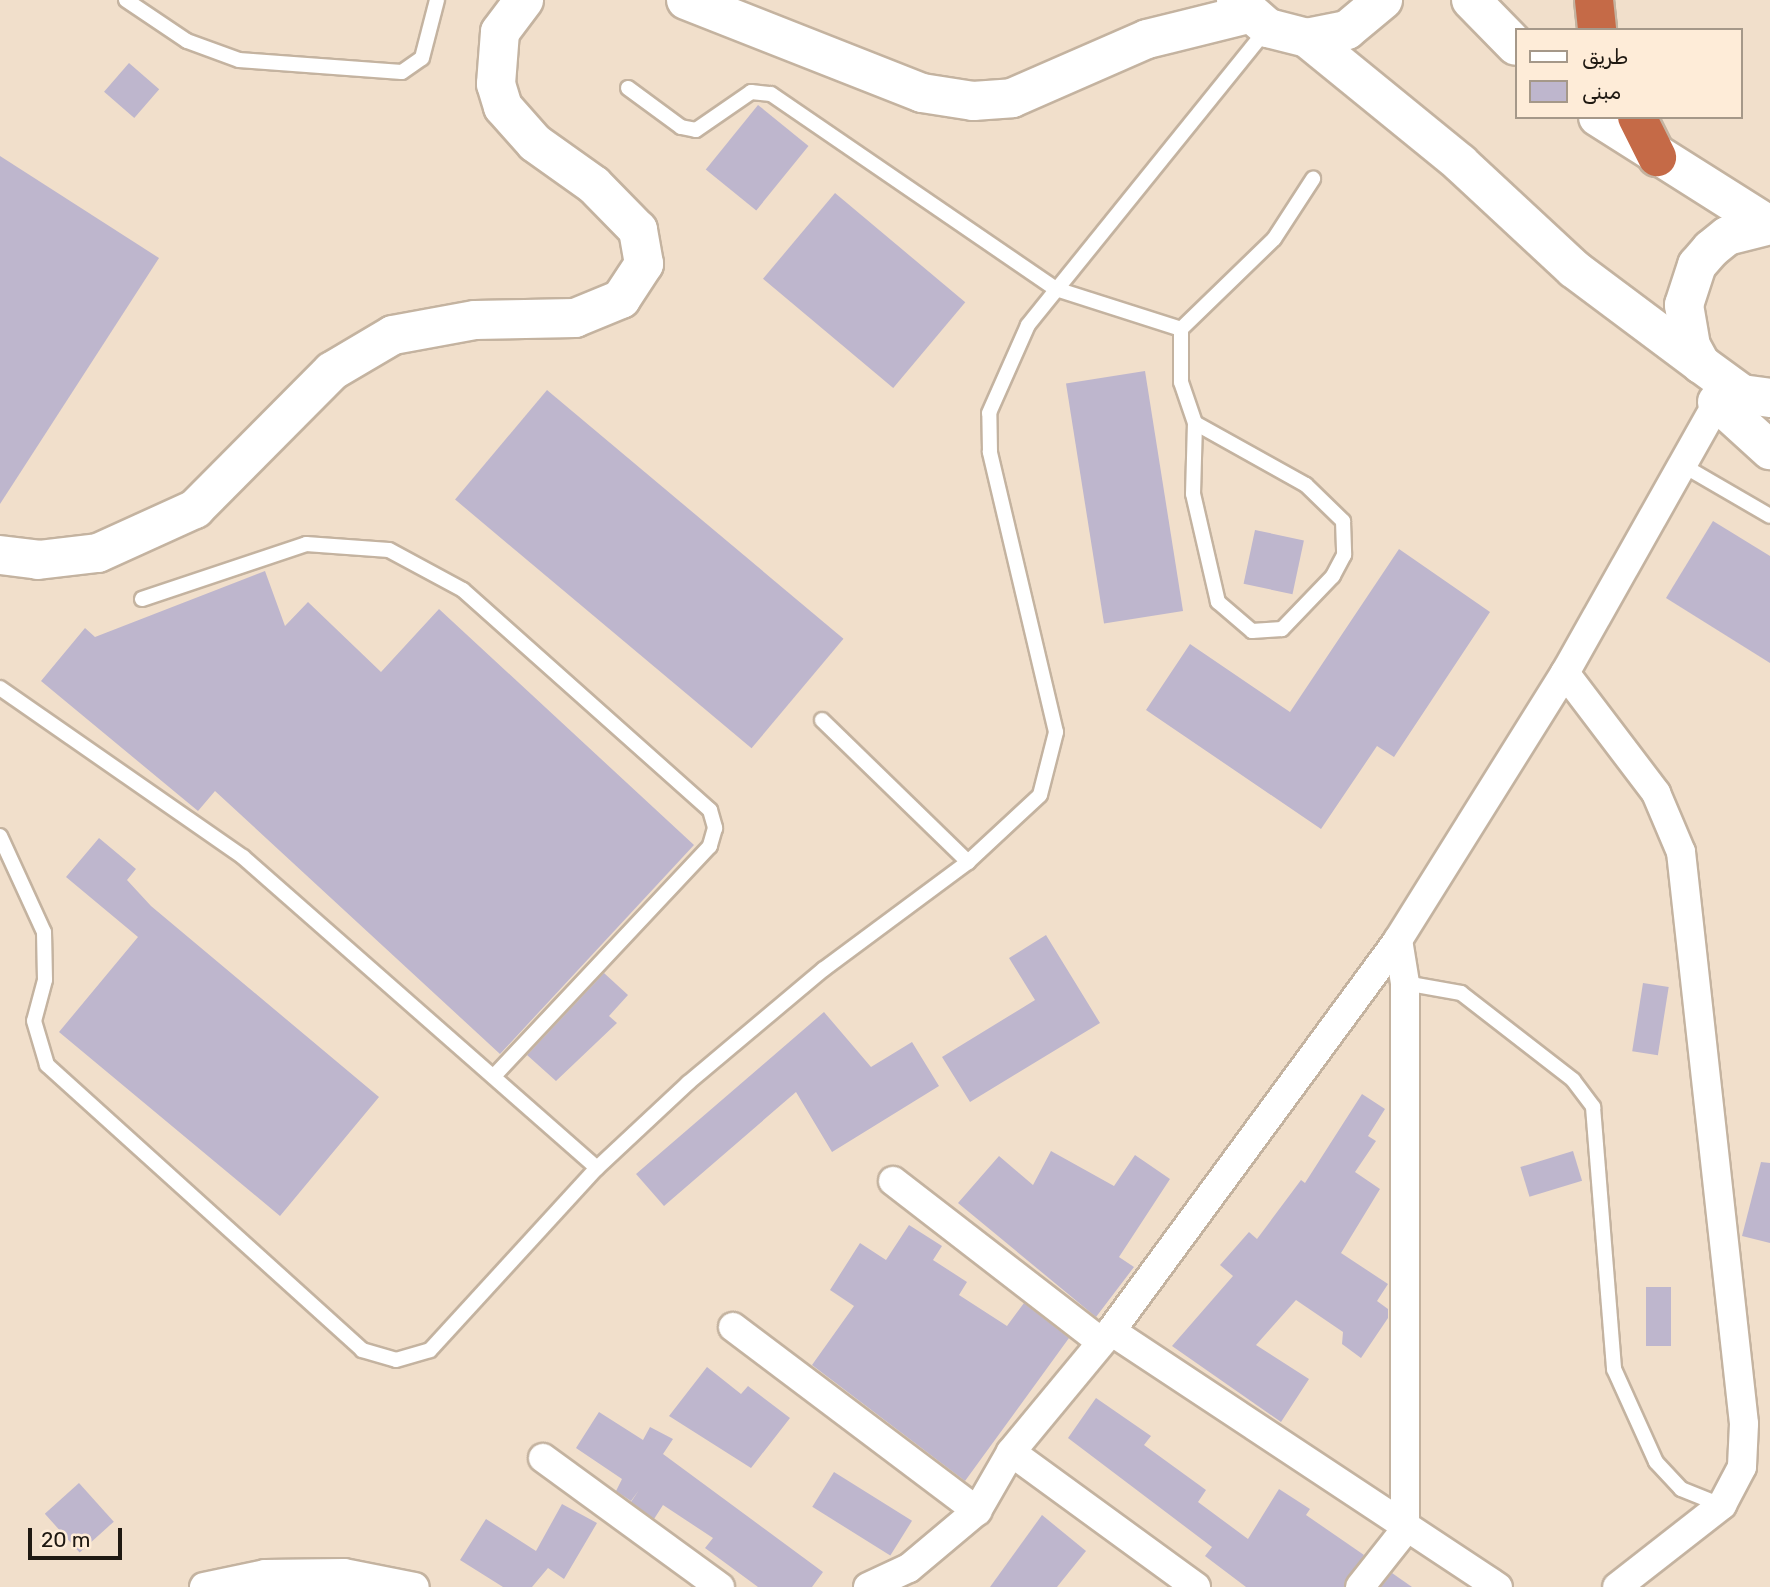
<!DOCTYPE html>
<meta charset="utf-8">
<style>
body{margin:0}
#map{position:relative;width:1770px;height:1587px;overflow:hidden;background:#f1dfcb;font-family:Rubik,"Noto Naskh Arabic",sans-serif}
div>[style]{position:absolute}
.building>*{inset:0;background:#beb6cd;transform-origin:0 0}
.roads{filter:drop-shadow(2px 0 #c4b3a0) drop-shadow(-2px 0 #c4b3a0) drop-shadow(0 2px #c4b3a0) drop-shadow(0 -2px #c4b3a0)}
.lane>*{height:14px;margin:-7px;padding:0 7px;transform-origin:7px;border-radius:7px;background:#fff}
.street>*{height:28px;margin:-14px;padding:0 14px;transform-origin:14px;border-radius:14px;background:#fff}
.secondary>*{height:38px;margin:-19px;padding:0 19px;transform-origin:19px;border-radius:19px;background:#fff}
.highway>*{height:38px;margin:-19px;padding:0 19px;transform-origin:19px;border-radius:19px;background:#c56a47}
span{translate:-50% -50%;white-space:nowrap;text-align:center;line-height:1.15;-webkit-text-stroke:5px #feecd8;paint-order:stroke}
.legend{position:absolute;left:1515px;top:28px;width:228px;height:91px;box-sizing:border-box;background:#feecd8;border:2px solid #a59889;margin:0;padding:9px 12px;list-style:none;font-size:21px;color:#1f1912}
.legend li{display:flex;align-items:center;gap:14px;height:35px}
.legend b{width:35px;border:2px solid #a59889}
.scale{position:absolute;left:28px;top:1528px;width:94px;height:32px;box-sizing:border-box;border:4px solid #1f1912;border-top:0;padding-left:9px;font-size:21px;line-height:24px;white-space:nowrap;color:#1f1912;-webkit-text-stroke:5px #feecd8;paint-order:stroke}
</style>
<div id="map">
<div class="building">
<div style="left:129px;top:63px;width:40px;height:38px;rotate:41deg"></div>
<div style="left:758px;top:105px;width:65px;height:83px;rotate:39deg"></div>
<div style="clip-path:polygon(0 156px,159px 258px,0 504px)"></div>
<div style="left:835px;top:193px;width:170px;height:112px;rotate:40deg"></div>
<div style="left:1145px;top:371px;width:243px;height:80px;rotate:81deg"></div>
<div style="left:547px;top:390px;width:387px;height:143px;rotate:40deg"></div>
<div style="clip-path:polygon(1713px 521px,1770px 556px,1770px 663px,1666px 598px)"></div>
<div style="left:1255px;top:530px;width:50px;height:55px;rotate:12deg"></div>
<div style="clip-path:polygon(1399px 549px,1490px 612px,1394px 757px,1377px 746px,1321px 829px,1146px 710px,1190px 644px,1290px 712px)"></div>
<div style="clip-path:polygon(265px 571px,285px 626px,308px 602px,381px 672px,439px 609px,694px 845px,500px 1054px,215px 791px,198px 811px,41px 681px,85px 628px,95px 637px)"></div>
<div style="clip-path:polygon(99px 838px,136px 869px,127px 880px,151px 906px,379px 1097px,280px 1216px,59px 1032px,138px 937px,66px 877px)"></div>
<div style="clip-path:polygon(1046px 935px,1100px 1023px,970px 1102px,942px 1057px,1035px 1000px,1009px 958px)"></div>
<div style="clip-path:polygon(604px 973px,628px 995px,609px 1016px,617px 1023px,556px 1081px,527px 1055px)"></div>
<div style="left:1643px;top:983px;width:26px;height:69px;rotate:9deg"></div>
<div style="clip-path:polygon(824px 1012px,871px 1067px,912px 1042px,939px 1086px,832px 1152px,796px 1092px,664px 1206px,636px 1174px)"></div>
<div style="clip-path:polygon(1362px 1094px,1385px 1109px,1368px 1136px,1376px 1141px,1355px 1172px,1380px 1189px,1341px 1253px,1388px 1284px,1377px 1301px,1388px 1309px,1388px 1318px,1361px 1358px,1342px 1344px,1343px 1332px,1296px 1300px,1256px 1345px,1309px 1379px,1281px 1422px,1172px 1346px,1233px 1276px,1220px 1265px,1249px 1232px,1257px 1239px,1301px 1180px,1305px 1183px)"></div>
<div style="clip-path:polygon(1051px 1151px,1114px 1186px,1135px 1155px,1170px 1179px,1119px 1257px,1134px 1267px,1096px 1317px,958px 1203px,999px 1156px,1033px 1185px)"></div>
<div style="left:1573px;top:1151px;width:31px;height:55px;rotate:73deg"></div>
<div style="clip-path:polygon(1761px 1162px,1770px 1163px,1770px 1243px,1742px 1236px)"></div>
<div style="clip-path:polygon(909px 1225px,942px 1246px,933px 1260px,967px 1282px,959px 1295px,1007px 1326px,1024px 1303px,1069px 1338px,965px 1481px,812px 1365px,854px 1306px,830px 1290px,860px 1243px,886px 1260px)"></div>
<div style="left:1646px;top:1287px;width:25px;height:59px"></div>
<div style="clip-path:polygon(707px 1367px,741px 1394px,748px 1386px,790px 1418px,751px 1468px,669px 1416px)"></div>
<div style="clip-path:polygon(1096px 1398px,1151px 1436px,1144px 1445px,1206px 1490px,1198px 1502px,1248px 1539px,1279px 1489px,1310px 1509px,1306px 1515px,1364px 1555px,1344px 1587px,1246px 1587px,1205px 1556px,1212px 1547px,1068px 1438px)"></div>
<div style="clip-path:polygon(599px 1412px,643px 1440px,650px 1427px,673px 1439px,663px 1454px,823px 1572px,812px 1587px,758px 1587px,705px 1548px,713px 1538px,663px 1505px,654px 1519px,631px 1502px,639px 1490px,631px 1501px,616px 1491px,622px 1479px,576px 1448px)"></div>
<div style="left:834px;top:1472px;width:92px;height:41px;rotate:32deg"></div>
<div style="left:79px;top:1483px;width:52px;height:46px;rotate:48deg"></div>
<div style="clip-path:polygon(562px 1504px,597px 1523px,564px 1579px,548px 1568px,532px 1587px,503px 1587px,460px 1560px,486px 1519px,536px 1551px)"></div>
<div style="clip-path:polygon(1042px 1515px,1086px 1551px,1057px 1587px,990px 1587px)"></div>
<div style="clip-path:polygon(1392px 1573px,1412px 1587px,1381px 1587px)"></div>
</div>
<div class="roads">
<div class="lane">
<div style="left:126px;top:0;width:73px;rotate:33.9deg"></div>
<div style="left:187px;top:41px;width:55px;rotate:20.1deg"></div>
<div style="left:239px;top:60px;width:163px;rotate:4.2deg"></div>
<div style="left:402px;top:72px;width:24px;rotate:-35deg"></div>
<div style="left:422px;top:58px;width:60px;rotate:-75.5deg"></div>
<div style="left:628px;top:88px;width:66px;rotate:36.3deg"></div>
<div style="left:681px;top:127px;width:15px;rotate:11deg"></div>
<div style="left:696px;top:130px;width:67px;rotate:-34.6deg"></div>
<div style="left:751px;top:92px;width:20px;rotate:6deg"></div>
<div style="left:771px;top:94px;width:345px;rotate:34.4deg"></div>
<div style="left:1056px;top:289px;width:131px;rotate:17.7deg"></div>
<div style="left:1195px;top:423px;width:127px;rotate:29.2deg"></div>
<div style="left:1306px;top:485px;width:52px;rotate:44.2deg"></div>
<div style="left:1343px;top:521px;width:34px;rotate:88deg"></div>
<div style="left:1344px;top:555px;width:24px;rotate:118deg"></div>
<div style="left:1333px;top:576px;width:74px;rotate:133.9deg"></div>
<div style="left:1282px;top:629px;width:30px;rotate:176deg"></div>
<div style="left:1252px;top:631px;width:45px;rotate:-139.5deg"></div>
<div style="left:1218px;top:602px;width:111px;rotate:-103deg"></div>
<div style="left:1193px;top:494px;width:71px;rotate:-88.4deg"></div>
<div style="left:1195px;top:423px;width:43px;rotate:-108.9deg"></div>
<div style="left:1181px;top:382px;width:53px;rotate:-90deg"></div>
<div style="left:1181px;top:329px;width:129px;rotate:-44.1deg"></div>
<div style="left:1274px;top:239px;width:72px;rotate:-57deg"></div>
<div style="left:1684px;top:466px;width:99px;rotate:30.2deg"></div>
<div style="left:142px;top:599px;width:173px;rotate:-18.5deg"></div>
<div style="left:306px;top:544px;width:83px;rotate:4.1deg"></div>
<div style="left:389px;top:550px;width:84px;rotate:28.4deg"></div>
<div style="left:463px;top:590px;width:331px;rotate:41.7deg"></div>
<div style="left:710px;top:810px;width:19px;rotate:74deg"></div>
<div style="left:715px;top:828px;width:19px;rotate:106deg"></div>
<div style="left:710px;top:846px;width:314px;rotate:133.2deg"></div>
<div style="left:0;top:688px;width:296px;rotate:34.8deg"></div>
<div style="left:243px;top:857px;width:471px;rotate:41.3deg"></div>
<div style="left:822px;top:720px;width:204px;rotate:44.2deg"></div>
<div style="left:0;top:836px;width:106px;rotate:65.4deg"></div>
<div style="left:44px;top:932px;width:48px;rotate:88.8deg"></div>
<div style="left:45px;top:980px;width:42px;rotate:105deg"></div>
<div style="left:34px;top:1021px;width:46px;rotate:73.5deg"></div>
<div style="left:47px;top:1065px;width:425px;rotate:42.1deg"></div>
<div style="left:362px;top:1350px;width:35px;rotate:16deg"></div>
<div style="left:396px;top:1360px;width:35px;rotate:-16deg"></div>
<div style="left:430px;top:1350px;width:247px;rotate:-47.5deg"></div>
<div style="left:597px;top:1168px;width:125px;rotate:-43deg"></div>
<div style="left:688px;top:1083px;width:177px;rotate:-40deg"></div>
<div style="left:824px;top:969px;width:179px;rotate:-36.6deg"></div>
<div style="left:968px;top:862px;width:98px;rotate:-42.9deg"></div>
<div style="left:1040px;top:795px;width:65px;rotate:-75.7deg"></div>
<div style="left:1056px;top:732px;width:288px;rotate:-103.3deg"></div>
<div style="left:990px;top:452px;width:39px;rotate:-91deg"></div>
<div style="left:989px;top:413px;width:96px;rotate:-66.1deg"></div>
<div style="left:1028px;top:325px;width:382px;rotate:-51.1deg"></div>
<div style="left:1405px;top:983px;width:57px;rotate:10.1deg"></div>
<div style="left:1461px;top:993px;width:142px;rotate:37.8deg"></div>
<div style="left:1573px;top:1080px;width:34px;rotate:53deg"></div>
<div style="left:1593px;top:1107px;width:263px;rotate:85.4deg"></div>
<div style="left:1614px;top:1369px;width:102px;rotate:65.7deg"></div>
<div style="left:1656px;top:1462px;width:37px;rotate:47deg"></div>
<div style="left:1681px;top:1489px;width:43px;rotate:21.8deg"></div>
</div>
<div class="street">
<div style="left:1565px;top:673px;width:151px;rotate:52.8deg"></div>
<div style="left:1656px;top:793px;width:64px;rotate:67deg"></div>
<div style="left:1681px;top:852px;width:575px;rotate:83.71deg"></div>
<div style="left:1744px;top:1424px;width:43px;rotate:92.7deg"></div>
<div style="left:1742px;top:1467px;width:43px;rotate:117.8deg"></div>
<div style="left:1722px;top:1505px;width:133px;rotate:142deg"></div>
<div style="left:893px;top:1181px;width:260px;rotate:37.7deg"></div>
<div style="left:733px;top:1327px;width:306px;rotate:37deg"></div>
<div style="left:1111px;top:1331px;width:464px;rotate:33.5deg"></div>
<div style="left:1011px;top:1452px;width:229px;rotate:36.1deg"></div>
<div style="left:543px;top:1458px;width:219px;rotate:36.1deg"></div>
<div style="left:204px;top:1587px;width:62px;rotate:-12deg"></div>
<div style="left:265px;top:1574px;width:79px;rotate:-0.7deg"></div>
<div style="left:344px;top:1573px;width:72px;rotate:11.2deg"></div>
<div style="left:868px;top:1587px;width:45px;rotate:-24.9deg"></div>
<div style="left:909px;top:1568px;width:89px;rotate:-40deg"></div>
<div style="left:977px;top:1511px;width:68px;rotate:-60deg"></div>
<div style="left:1011px;top:1452px;width:157px;rotate:-50.4deg"></div>
<div style="left:1111px;top:1331px;width:485px;rotate:-53.7deg"></div>
<div style="left:1398px;top:940px;width:315px;rotate:-58deg"></div>
<div style="left:1565px;top:673px;width:328px;rotate:-60.6deg"></div>
<div style="left:1360px;top:1587px;width:73px;rotate:-51.7deg"></div>
<div style="left:1405px;top:1530px;width:547px;rotate:-90deg"></div>
<div style="left:1405px;top:983px;width:44px;rotate:-99.2deg"></div>
</div>
<div class="secondary">
<div style="left:686px;top:0;width:254px;rotate:21.5deg"></div>
<div style="left:922px;top:93px;width:52px;rotate:8.9deg"></div>
<div style="left:973px;top:101px;width:39px;rotate:-4deg"></div>
<div style="left:1012px;top:98px;width:147px;rotate:-23.6deg"></div>
<div style="left:1147px;top:39px;width:104px;rotate:-13.9deg"></div>
<div style="left:1236px;top:0;width:43px;rotate:41.2deg"></div>
<div style="left:1268px;top:28px;width:40px;rotate:14.4deg"></div>
<div style="left:1307px;top:38px;width:41px;rotate:-11.3deg"></div>
<div style="left:1347px;top:30px;width:47px;rotate:-39.8deg"></div>
<div style="left:1471px;top:0;width:64px;rotate:45.6deg"></div>
<div style="left:1307px;top:38px;width:198px;rotate:39.2deg"></div>
<div style="left:1460px;top:163px;width:156px;rotate:42.9deg"></div>
<div style="left:1574px;top:269px;width:159px;rotate:36.8deg"></div>
<div style="left:1598px;top:117px;width:200px;rotate:32.3deg"></div>
<div style="left:1770px;top:225px;width:44px;rotate:165.7deg"></div>
<div style="left:1727px;top:236px;width:21px;rotate:141deg"></div>
<div style="left:1711px;top:249px;width:21px;rotate:131deg"></div>
<div style="left:1697px;top:265px;width:42px;rotate:108deg"></div>
<div style="left:1684px;top:305px;width:42px;rotate:80.3deg"></div>
<div style="left:1691px;top:346px;width:21px;rotate:61deg"></div>
<div style="left:1701px;top:364px;width:51px;rotate:36.2deg"></div>
<div style="left:1742px;top:394px;width:28px;rotate:8deg"></div>
<div style="left:1717px;top:402px;width:72px;rotate:42.2deg"></div>
<div style="left:0;top:555px;width:38px;rotate:7deg"></div>
<div style="left:38px;top:560px;width:60px;rotate:-6.7deg"></div>
<div style="left:98px;top:553px;width:107px;rotate:-24.4deg"></div>
<div style="left:195px;top:509px;width:194px;rotate:-45.2deg"></div>
<div style="left:332px;top:371px;width:71px;rotate:-30.5deg"></div>
<div style="left:393px;top:335px;width:83px;rotate:-10.4deg"></div>
<div style="left:475px;top:320px;width:100px;rotate:-1.1deg"></div>
<div style="left:575px;top:318px;width:50px;rotate:-22.4deg"></div>
<div style="left:621px;top:299px;width:42px;rotate:-56.7deg"></div>
<div style="left:644px;top:264px;width:35px;rotate:-100deg"></div>
<div style="left:638px;top:230px;width:63px;rotate:-134.4deg"></div>
<div style="left:594px;top:185px;width:72px;rotate:-144.6deg"></div>
<div style="left:535px;top:143px;width:48px;rotate:-131.6deg"></div>
<div style="left:503px;top:107px;width:24px;rotate:-107deg"></div>
<div style="left:496px;top:84px;width:52px;rotate:-85.6deg"></div>
<div style="left:500px;top:32px;width:40px;rotate:-53deg"></div>
</div>
<div class="highway">
<div style="left:1594px;top:0;width:30px;rotate:84deg"></div>
<div style="left:1637px;top:117px;width:45px;rotate:63.4deg"></div>
</div>
</div>
<ul class="legend">
<li><b style="height:9px;background:#fff"></b>طريق</li>
<li><b style="height:19px;background:#beb6cd"></b>مبنى</li>
</ul>
<div class="scale">20 m</div>
</div>
